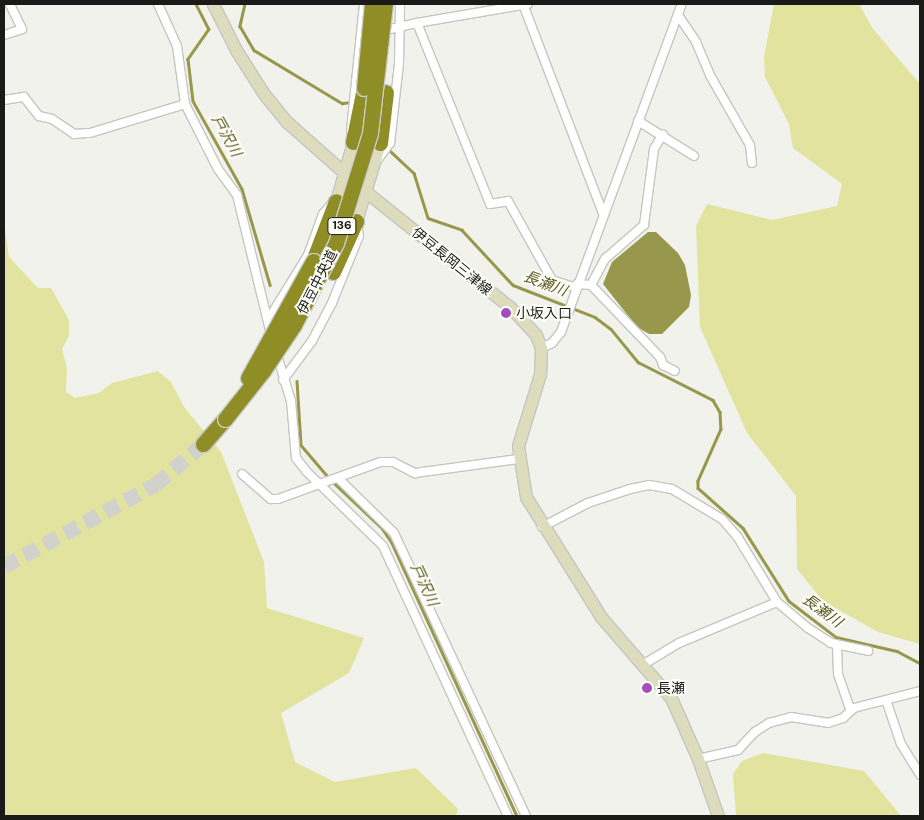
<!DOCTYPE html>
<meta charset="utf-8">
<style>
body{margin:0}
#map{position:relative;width:924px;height:820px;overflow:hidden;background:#f1f2ec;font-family:"DM Sans","Noto Sans JP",sans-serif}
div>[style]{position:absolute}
.green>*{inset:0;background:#e2e39f}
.water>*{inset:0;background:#98984d}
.stream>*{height:2.5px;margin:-1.25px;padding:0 1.25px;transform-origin:1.25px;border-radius:1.25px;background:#98984d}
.highway-tunnel>*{height:15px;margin-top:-7.5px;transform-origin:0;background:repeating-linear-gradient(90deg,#d1d2cc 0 15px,transparent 0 23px)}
.roads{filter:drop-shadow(1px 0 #c5c6c0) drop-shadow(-1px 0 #c5c6c0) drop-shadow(0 1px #c5c6c0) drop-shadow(0 -1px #c5c6c0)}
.street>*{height:8px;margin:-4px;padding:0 4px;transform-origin:4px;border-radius:4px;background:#fff}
.secondary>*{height:11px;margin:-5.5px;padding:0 5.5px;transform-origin:5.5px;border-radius:5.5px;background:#ddddbe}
.highway>*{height:15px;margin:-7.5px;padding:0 7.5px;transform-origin:7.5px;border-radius:7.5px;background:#8f8e26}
.bridges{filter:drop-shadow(1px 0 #cdcdcc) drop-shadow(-1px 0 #cdcdcc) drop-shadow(0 1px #cdcdcc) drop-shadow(0 -1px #cdcdcc)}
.highway-bridge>*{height:15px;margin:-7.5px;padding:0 7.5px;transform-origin:7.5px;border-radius:7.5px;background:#8f8e26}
.dots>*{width:14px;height:14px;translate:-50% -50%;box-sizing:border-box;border:2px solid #fffff9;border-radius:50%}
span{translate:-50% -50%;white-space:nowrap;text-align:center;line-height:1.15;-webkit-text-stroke:4px #fffff9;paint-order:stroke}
.shield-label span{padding:1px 4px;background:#fffff9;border:1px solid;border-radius:4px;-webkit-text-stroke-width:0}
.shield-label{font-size:12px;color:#1a1a18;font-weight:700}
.street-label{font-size:14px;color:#1a1a18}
.poi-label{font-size:14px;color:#1a1a18}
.left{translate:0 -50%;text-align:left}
.water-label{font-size:15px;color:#595820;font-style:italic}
.frame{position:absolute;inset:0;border:5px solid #1a1a18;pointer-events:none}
</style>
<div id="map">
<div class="green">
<div style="clip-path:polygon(774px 4px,859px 4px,873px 29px,920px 84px,920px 644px,878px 632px,823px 601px,797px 569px,796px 496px,747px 433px,700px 327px,696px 226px,707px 204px,772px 220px,837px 206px,842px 184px,793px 148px,789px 124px,765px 77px,764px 57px)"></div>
<div style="clip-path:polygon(4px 222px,9px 257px,38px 288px,51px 288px,69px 320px,69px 336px,62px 349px,67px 368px,66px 392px,75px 398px,99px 393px,112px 383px,158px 371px,171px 382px,184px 407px,221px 452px,264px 562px,267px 608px,364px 638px,349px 673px,281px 713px,295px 762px,335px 782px,416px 768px,458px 809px,456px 816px,4px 816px)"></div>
<div style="clip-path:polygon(763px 753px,864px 771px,901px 816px,736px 816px,733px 774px,742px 761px)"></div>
</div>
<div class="water">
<div style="clip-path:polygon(648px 232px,656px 232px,678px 253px,685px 265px,691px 295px,689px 307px,662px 334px,649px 334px,637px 327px,603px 284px,612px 262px)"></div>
</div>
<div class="stream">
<div style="left:196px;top:4px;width:28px;rotate:63deg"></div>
<div style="left:209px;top:29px;width:37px;rotate:125deg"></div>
<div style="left:188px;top:59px;width:42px;rotate:83.2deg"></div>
<div style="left:193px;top:101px;width:101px;rotate:60.9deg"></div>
<div style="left:242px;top:189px;width:100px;rotate:73.7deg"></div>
<div style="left:245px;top:4px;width:23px;rotate:103deg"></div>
<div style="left:240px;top:26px;width:28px;rotate:60deg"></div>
<div style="left:254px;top:50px;width:103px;rotate:31.1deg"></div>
<div style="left:342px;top:103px;width:10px;rotate:-6deg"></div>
<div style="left:387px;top:148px;width:37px;rotate:43deg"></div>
<div style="left:414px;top:173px;width:47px;rotate:72.7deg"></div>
<div style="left:428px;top:218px;width:36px;rotate:19deg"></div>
<div style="left:462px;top:230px;width:75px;rotate:47.2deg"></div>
<div style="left:513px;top:285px;width:88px;rotate:21.3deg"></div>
<div style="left:595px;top:317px;width:20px;rotate:37deg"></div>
<div style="left:611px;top:329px;width:43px;rotate:50.7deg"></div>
<div style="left:638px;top:362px;width:84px;rotate:26.9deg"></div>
<div style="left:713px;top:400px;width:14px;rotate:60deg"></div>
<div style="left:720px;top:412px;width:17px;rotate:87deg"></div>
<div style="left:721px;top:429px;width:57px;rotate:113.9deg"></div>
<div style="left:698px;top:481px;width:7px;rotate:90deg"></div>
<div style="left:698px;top:488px;width:60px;rotate:41.6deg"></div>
<div style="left:743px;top:528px;width:86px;rotate:57.8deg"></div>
<div style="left:789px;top:601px;width:59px;rotate:37.5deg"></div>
<div style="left:836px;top:637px;width:63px;rotate:12.9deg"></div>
<div style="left:897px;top:651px;width:26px;rotate:28deg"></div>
<div style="left:297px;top:381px;width:64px;rotate:86.4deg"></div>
<div style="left:301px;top:445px;width:43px;rotate:49.7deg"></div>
<div style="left:333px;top:482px;width:67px;rotate:43.2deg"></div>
<div style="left:382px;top:528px;width:18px;rotate:56deg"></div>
<div style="left:392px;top:543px;width:300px;rotate:65.4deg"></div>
</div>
<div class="highway-tunnel">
<div style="left:4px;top:566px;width:173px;rotate:-28.3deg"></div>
<div style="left:156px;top:484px;width:62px;rotate:-40.4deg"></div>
</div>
<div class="roads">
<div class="street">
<div style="left:158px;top:4px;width:46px;rotate:65.7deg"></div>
<div style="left:177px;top:46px;width:59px;rotate:82.1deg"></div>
<div style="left:185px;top:104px;width:73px;rotate:63.1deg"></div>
<div style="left:218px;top:169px;width:32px;rotate:54deg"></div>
<div style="left:237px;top:195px;width:143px;rotate:76.3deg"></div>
<div style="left:523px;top:4px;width:225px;rotate:69.1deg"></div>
<div style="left:528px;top:4px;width:113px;rotate:170.3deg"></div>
<div style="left:417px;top:23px;width:195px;rotate:68deg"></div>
<div style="left:490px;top:204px;width:18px;rotate:-9deg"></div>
<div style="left:508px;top:201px;width:90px;rotate:60.9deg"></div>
<div style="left:552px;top:280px;width:25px;rotate:18deg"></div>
<div style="left:678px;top:15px;width:32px;rotate:56deg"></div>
<div style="left:696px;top:42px;width:38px;rotate:67deg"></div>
<div style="left:711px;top:77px;width:78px;rotate:60.2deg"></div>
<div style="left:750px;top:145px;width:18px;rotate:84deg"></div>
<div style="left:382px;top:31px;width:36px;rotate:-13deg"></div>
<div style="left:4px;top:35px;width:19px;rotate:-18deg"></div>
<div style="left:22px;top:29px;width:28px;rotate:-116deg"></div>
<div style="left:4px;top:100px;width:20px;rotate:-9deg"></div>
<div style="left:24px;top:97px;width:24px;rotate:52deg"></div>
<div style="left:39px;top:116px;width:13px;rotate:13deg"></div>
<div style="left:52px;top:119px;width:27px;rotate:34deg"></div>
<div style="left:74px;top:134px;width:16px;rotate:-4deg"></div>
<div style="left:90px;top:133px;width:99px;rotate:-17deg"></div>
<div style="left:638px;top:121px;width:66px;rotate:32deg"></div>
<div style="left:351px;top:130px;width:127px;rotate:-84.1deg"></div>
<div style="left:376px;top:162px;width:24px;rotate:-54deg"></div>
<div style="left:390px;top:143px;width:80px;rotate:-83.5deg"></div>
<div style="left:399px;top:64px;width:60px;rotate:-89deg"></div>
<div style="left:577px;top:284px;width:14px;rotate:4deg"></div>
<div style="left:591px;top:285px;width:100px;rotate:46.2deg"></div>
<div style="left:660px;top:357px;width:9px;rotate:69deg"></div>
<div style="left:663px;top:365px;width:13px;rotate:27deg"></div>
<div style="left:591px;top:285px;width:30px;rotate:-62deg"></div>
<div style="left:605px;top:259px;width:52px;rotate:-41.1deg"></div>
<div style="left:644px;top:225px;width:77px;rotate:-82.5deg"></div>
<div style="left:654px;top:149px;width:17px;rotate:-59deg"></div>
<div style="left:268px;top:320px;width:76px;rotate:-58.4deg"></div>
<div style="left:308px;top:255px;width:44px;rotate:-69.9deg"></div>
<div style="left:323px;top:214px;width:11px;rotate:-49deg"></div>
<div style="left:541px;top:348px;width:12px;rotate:-24deg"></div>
<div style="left:552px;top:343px;width:14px;rotate:-51deg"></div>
<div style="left:561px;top:332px;width:350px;rotate:-69.8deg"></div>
<div style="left:276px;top:352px;width:51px;rotate:73deg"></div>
<div style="left:291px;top:401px;width:57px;rotate:85deg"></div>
<div style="left:296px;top:458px;width:16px;rotate:52deg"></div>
<div style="left:306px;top:471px;width:107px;rotate:44.2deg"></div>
<div style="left:383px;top:546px;width:298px;rotate:65.2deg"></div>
<div style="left:283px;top:380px;width:49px;rotate:-53.4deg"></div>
<div style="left:312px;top:341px;width:43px;rotate:-62.2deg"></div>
<div style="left:332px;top:303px;width:72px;rotate:-68.1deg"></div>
<div style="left:359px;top:236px;width:13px;rotate:-99deg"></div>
<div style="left:242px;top:474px;width:38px;rotate:41deg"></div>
<div style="left:271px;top:499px;width:7px"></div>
<div style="left:278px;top:499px;width:109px;rotate:-19.8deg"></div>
<div style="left:381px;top:462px;width:12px"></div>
<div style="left:393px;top:462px;width:25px;rotate:27deg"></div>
<div style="left:415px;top:473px;width:104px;rotate:-7.7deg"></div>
<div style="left:338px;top:478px;width:78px;rotate:44.5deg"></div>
<div style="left:394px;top:533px;width:312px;rotate:65deg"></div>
<div style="left:542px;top:527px;width:52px;rotate:-27.6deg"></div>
<div style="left:588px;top:503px;width:44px;rotate:-18.4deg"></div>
<div style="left:630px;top:489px;width:19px;rotate:-12deg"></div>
<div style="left:649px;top:485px;width:23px;rotate:10deg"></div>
<div style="left:672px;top:489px;width:58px;rotate:31deg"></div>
<div style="left:722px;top:519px;width:23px;rotate:49deg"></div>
<div style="left:737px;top:536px;width:77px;rotate:58.8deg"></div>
<div style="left:777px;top:602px;width:40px;rotate:40deg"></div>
<div style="left:808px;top:628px;width:27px;rotate:33deg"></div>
<div style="left:831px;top:643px;width:38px;rotate:12deg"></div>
<div style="left:837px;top:645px;width:29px;rotate:88deg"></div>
<div style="left:838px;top:674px;width:37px;rotate:71deg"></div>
<div style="left:644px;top:664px;width:41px;rotate:-31deg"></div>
<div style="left:679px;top:643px;width:106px;rotate:-22.7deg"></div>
<div style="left:886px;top:700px;width:46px;rotate:71.2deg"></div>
<div style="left:901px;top:744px;width:36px;rotate:58deg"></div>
<div style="left:698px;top:759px;width:41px;rotate:-12.7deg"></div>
<div style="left:738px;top:750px;width:25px;rotate:-47deg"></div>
<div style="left:755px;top:732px;width:17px;rotate:-33deg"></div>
<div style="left:769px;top:723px;width:23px;rotate:-15deg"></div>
<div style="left:791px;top:717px;width:37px;rotate:9deg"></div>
<div style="left:828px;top:723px;width:16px;rotate:-18deg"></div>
<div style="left:843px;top:718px;width:15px;rotate:-42deg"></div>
<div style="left:854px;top:708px;width:68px;rotate:-14.4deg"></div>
</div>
<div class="secondary">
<div style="left:213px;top:4px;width:51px;rotate:63.4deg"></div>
<div style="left:236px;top:50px;width:52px;rotate:57.5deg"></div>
<div style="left:264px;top:94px;width:36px;rotate:51deg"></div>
<div style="left:287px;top:122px;width:104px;rotate:41.5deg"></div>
<div style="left:365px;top:191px;width:186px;rotate:38.7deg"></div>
<div style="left:510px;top:307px;width:38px;rotate:47deg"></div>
<div style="left:536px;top:335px;width:14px;rotate:69deg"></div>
<div style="left:541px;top:348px;width:26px;rotate:92deg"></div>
<div style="left:540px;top:374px;width:75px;rotate:107deg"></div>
<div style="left:518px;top:446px;width:52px;rotate:81.1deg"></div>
<div style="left:526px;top:497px;width:142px;rotate:58deg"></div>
<div style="left:601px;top:617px;width:107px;rotate:49.2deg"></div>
<div style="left:671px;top:698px;width:67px;rotate:66.1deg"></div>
<div style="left:698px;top:759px;width:60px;rotate:70.7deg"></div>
<div style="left:336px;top:201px;width:61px;rotate:-73.9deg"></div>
<div style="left:356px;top:221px;width:82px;rotate:-72.9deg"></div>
</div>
<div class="highway">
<div style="left:353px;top:142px;width:55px;rotate:-78.5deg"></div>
<div style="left:380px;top:143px;width:51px;rotate:-83.3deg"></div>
<div style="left:313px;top:261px;width:64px;rotate:-69deg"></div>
<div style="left:333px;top:272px;width:56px;rotate:-65.7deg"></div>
<div style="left:203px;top:444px;width:33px;rotate:-49deg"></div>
</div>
</div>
<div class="bridges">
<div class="highway-bridge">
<div style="left:364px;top:88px;width:84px;rotate:-84.6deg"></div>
<div style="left:248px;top:378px;width:134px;rotate:-60.9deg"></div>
<div style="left:225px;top:419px;width:61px;rotate:-51.6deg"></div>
<div style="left:263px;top:371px;width:55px;rotate:-56deg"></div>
<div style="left:294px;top:325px;width:92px;rotate:-62.9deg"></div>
<div style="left:336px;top:243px;width:115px;rotate:-72.8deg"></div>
<div style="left:370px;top:133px;width:130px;rotate:-83.4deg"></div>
</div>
</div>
<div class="dots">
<div style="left:506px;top:313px;background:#a44ebb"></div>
<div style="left:647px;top:688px;background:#a44ebb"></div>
</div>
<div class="shield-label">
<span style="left:342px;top:226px">136</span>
</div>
<div class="street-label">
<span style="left:452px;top:261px;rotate:39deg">伊豆長岡三津線</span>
<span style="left:317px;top:282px;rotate:-63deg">伊豆中央道</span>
</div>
<div class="poi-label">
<span class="left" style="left:516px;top:313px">小坂入口</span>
<span class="left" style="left:657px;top:688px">長瀬</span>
</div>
<div class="water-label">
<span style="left:226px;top:136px;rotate:61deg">戸沢川</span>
<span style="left:545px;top:284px;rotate:21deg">長瀬川</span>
<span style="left:424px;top:585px;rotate:65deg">戸沢川</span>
<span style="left:822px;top:611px;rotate:36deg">長瀬川</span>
</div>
<div class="frame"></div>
</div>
